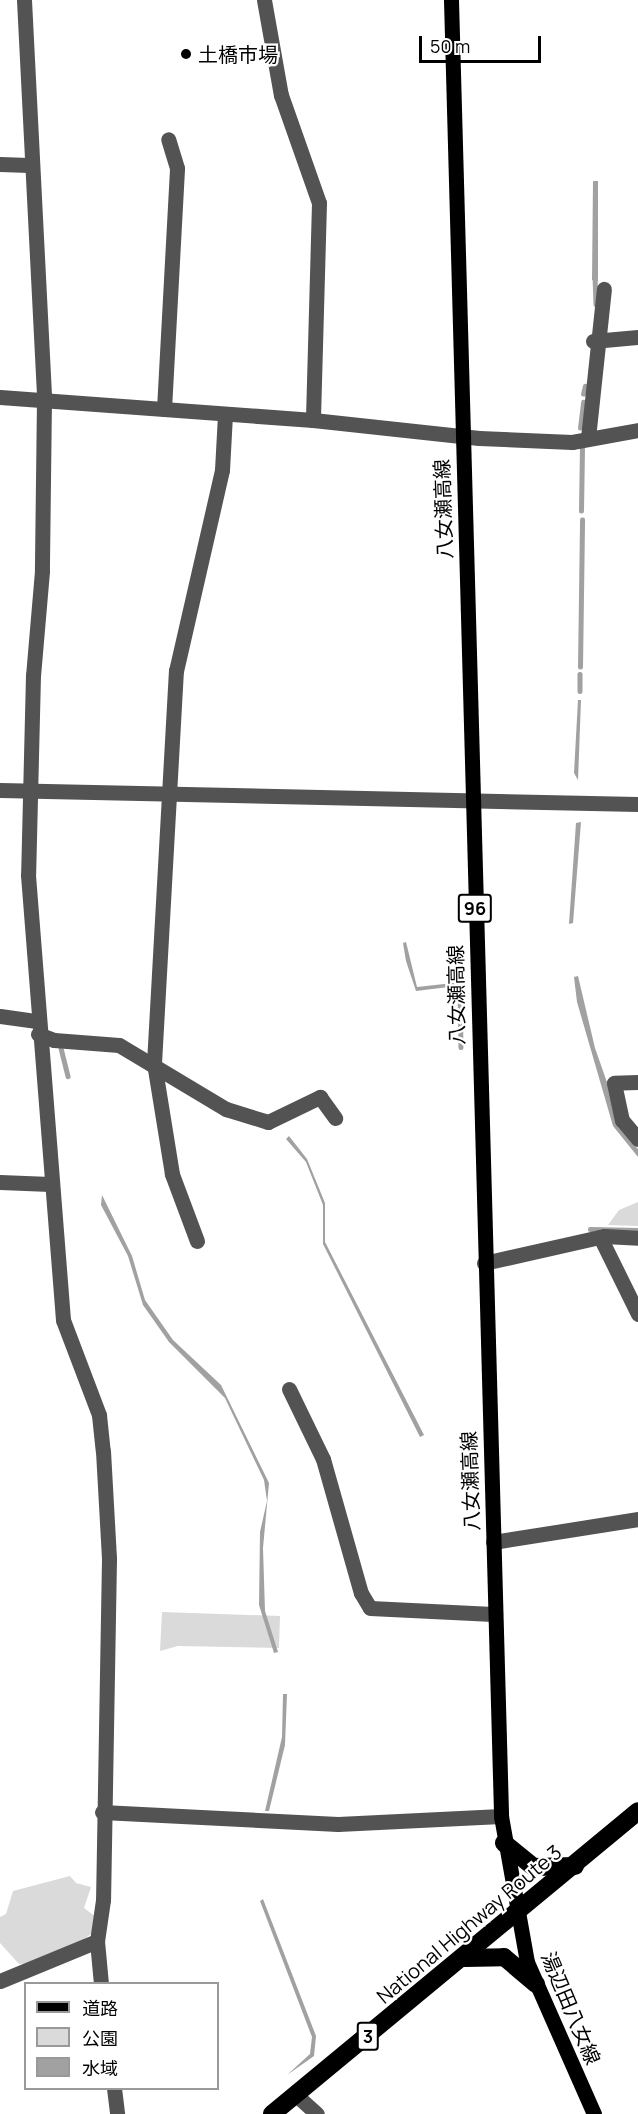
<!DOCTYPE html>
<meta charset="utf-8">
<style>
body{margin:0}
#map{position:relative;width:638px;height:2114px;overflow:hidden;background:#fff;font-family:Manrope,"Noto Sans JP",sans-serif}
div>[style]{position:absolute}
.green>*{inset:0;background:#dadada}
.water>*{inset:0;background:#a1a1a1}
.stream>*{height:4.5px;margin:-2.25px;padding:0 2.25px;transform-origin:2.25px;border-radius:2.25px;background:#a1a1a1}
.minor>*{height:15px;margin:-7.5px;padding:0 7.5px;transform-origin:7.5px;border-radius:7.5px;background:#535353}
.major>*{height:15px;margin:-7.5px;padding:0 7.5px;transform-origin:7.5px;border-radius:7.5px;background:#000}
.highway>*{height:18px;margin:-9px;padding:0 9px;transform-origin:9px;border-radius:9px;background:#000}
.dots>*{width:16px;height:16px;translate:-50% -50%;box-sizing:border-box;border:3px solid #fff;border-radius:50%}
span{translate:-50% -50%;white-space:nowrap;text-align:center;line-height:1.15;-webkit-text-stroke:4.5px #fff;paint-order:stroke}
.shield-label span{padding:2px 4px;background:#fff;border:2px solid;border-radius:4px;-webkit-text-stroke-width:0}
.shield-label{font-size:18px;color:#000;font-weight:700}
.poi-label{font-size:20px;color:#000}
.left{translate:0 -50%;text-align:left}
.street-label{font-size:20px;color:#000}
.legend{position:absolute;left:24px;top:1982px;width:195px;height:108px;box-sizing:border-box;background:#fff;border:2px solid #999;margin:0;padding:8px 10px;list-style:none;font-size:18px;color:#000}
.legend li{display:flex;align-items:center;gap:12px;height:30px}
.legend b{width:30px;border:2px solid #999}
.scale{position:absolute;left:419px;top:36px;width:122px;height:27px;box-sizing:border-box;border:3px solid #000;border-top:0;padding-left:8px;font-size:18px;line-height:21px;white-space:nowrap;color:#000;-webkit-text-stroke:4px #fff;paint-order:stroke}
</style>
<div id="map">
<div class="green">
<div style="clip-path:polygon(638px 1202px,638px 1226px,608px 1225px,619px 1210px)"></div>
<div style="clip-path:polygon(162px 1612px,280px 1616px,279px 1648px,178px 1646px,160px 1651px)"></div>
<div style="clip-path:polygon(70px 1876px,76px 1883px,91px 1887px,84px 1908px,96px 1917px,92px 1933px,76px 1946px,37px 1963px,19px 1964px,0 1943px,0 1917px,6px 1914px,13px 1891px)"></div>
</div>
<div class="water">
<div style="clip-path:polygon(593px 181px,598px 181px,598px 281px,592px 280px)"></div>
<div style="clip-path:polygon(578px 700px,581px 700px,578px 780px,574px 773px)"></div>
<div style="clip-path:polygon(581px 822px,573px 923px,569px 924px,576px 823px)"></div>
<div style="clip-path:polygon(406px 942px,417px 987px,462px 982px,462px 991px,457px 986px,416px 991px,406px 961px,403px 943px)"></div>
<div style="clip-path:polygon(578px 976px,595px 1048px,625px 1134px,638px 1149px,638px 1157px,613px 1126px,577px 1002px,574px 977px)"></div>
<div style="clip-path:polygon(289px 1136px,307px 1159px,325px 1203px,325px 1242px,424px 1435px,420px 1437px,323px 1244px,323px 1205px,306px 1162px,286px 1139px)"></div>
<div style="clip-path:polygon(102px 1195px,132px 1256px,145px 1300px,173px 1340px,221px 1385px,269px 1483px,263px 1548px,265px 1611px,278px 1652px,274px 1653px,259px 1605px,260px 1532px,267px 1501px,264px 1480px,225px 1398px,169px 1342px,143px 1305px,128px 1256px,101px 1205px)"></div>
<div style="clip-path:polygon(283px 1694px,287px 1694px,285px 1745px,269px 1811px,265px 1811px,282px 1737px)"></div>
<div style="clip-path:polygon(263px 1899px,316px 2036px,314px 2056px,287px 2075px,310px 2054px,312px 2037px,260px 1901px)"></div>
</div>
<div class="stream">
<div style="left:595px;top:276px;width:28px;rotate:88deg"></div>
<div style="left:583px;top:394px;width:8px;rotate:-76deg"></div>
<div style="left:580px;top:428px;width:26px;rotate:-83deg"></div>
<div style="left:581px;top:511px;width:62px;rotate:-89.1deg"></div>
<div style="left:580px;top:667px;width:147px;rotate:-89.2deg"></div>
<div style="left:580px;top:674px;width:17px;rotate:90deg"></div>
<div style="left:460px;top:986px;width:61px;rotate:89.1deg"></div>
<div style="left:61px;top:1048px;width:29px;rotate:76deg"></div>
<div style="left:590px;top:1229px;width:48px;rotate:1.2deg"></div>
</div>
<div class="minor">
<div style="left:24px;top:0;width:400px;rotate:87.1deg"></div>
<div style="left:44px;top:399px;width:172px;rotate:90.7deg"></div>
<div style="left:42px;top:571px;width:104px;rotate:94.9deg"></div>
<div style="left:33px;top:675px;width:200px;rotate:91.4deg"></div>
<div style="left:28px;top:875px;width:446px;rotate:85.5deg"></div>
<div style="left:63px;top:1320px;width:102px;rotate:69.2deg"></div>
<div style="left:99px;top:1415px;width:36px;rotate:84deg"></div>
<div style="left:103px;top:1451px;width:108px;rotate:86.8deg"></div>
<div style="left:109px;top:1559px;width:341px;rotate:91deg"></div>
<div style="left:103px;top:1900px;width:41px;rotate:98.3deg"></div>
<div style="left:97px;top:1941px;width:43px;rotate:84.7deg"></div>
<div style="left:264px;top:0;width:97px;rotate:79.9deg"></div>
<div style="left:281px;top:95px;width:114px;rotate:70.6deg"></div>
<div style="left:319px;top:203px;width:217px;rotate:91.6deg"></div>
<div style="left:0;top:164px;width:29px;rotate:2deg"></div>
<div style="left:593px;top:341px;width:45px;rotate:-5.1deg"></div>
<div style="left:0;top:397px;width:314px;rotate:4.2deg"></div>
<div style="left:313px;top:420px;width:167px;rotate:6.2deg"></div>
<div style="left:479px;top:438px;width:93px;rotate:2.5deg"></div>
<div style="left:572px;top:442px;width:67px;rotate:-10.3deg"></div>
<div style="left:164px;top:409px;width:241px;rotate:-86.9deg"></div>
<div style="left:177px;top:168px;width:30px;rotate:-107deg"></div>
<div style="left:588px;top:438px;width:150px;rotate:-83.9deg"></div>
<div style="left:0;top:790px;width:638px;rotate:1.26deg"></div>
<div style="left:0;top:1016px;width:37px;rotate:8deg"></div>
<div style="left:38px;top:1034px;width:17px;rotate:21deg"></div>
<div style="left:54px;top:1040px;width:65px;rotate:4.4deg"></div>
<div style="left:119px;top:1045px;width:125px;rotate:30.9deg"></div>
<div style="left:226px;top:1109px;width:44px;rotate:17.2deg"></div>
<div style="left:268px;top:1122px;width:58px;rotate:-25.7deg"></div>
<div style="left:320px;top:1097px;width:26px;rotate:54deg"></div>
<div style="left:638px;top:1082px;width:24px;rotate:178deg"></div>
<div style="left:614px;top:1083px;width:38px;rotate:78deg"></div>
<div style="left:622px;top:1120px;width:25px;rotate:50deg"></div>
<div style="left:0;top:1182px;width:50px;rotate:2.3deg"></div>
<div style="left:600px;top:1237px;width:86px;rotate:63.7deg"></div>
<div style="left:197px;top:1241px;width:72px;rotate:-110.5deg"></div>
<div style="left:172px;top:1174px;width:112px;rotate:-99.2deg"></div>
<div style="left:154px;top:1063px;width:393px;rotate:-86.8deg"></div>
<div style="left:176px;top:671px;width:206px;rotate:-77.1deg"></div>
<div style="left:222px;top:470px;width:55px;rotate:-86.9deg"></div>
<div style="left:484px;top:1263px;width:123px;rotate:-12.7deg"></div>
<div style="left:604px;top:1236px;width:34px;rotate:3deg"></div>
<div style="left:289px;top:1389px;width:78px;rotate:64.1deg"></div>
<div style="left:323px;top:1459px;width:139px;rotate:74.2deg"></div>
<div style="left:361px;top:1593px;width:17px;rotate:59deg"></div>
<div style="left:370px;top:1608px;width:123px;rotate:2.8deg"></div>
<div style="left:493px;top:1542px;width:147px;rotate:-9deg"></div>
<div style="left:102px;top:1812px;width:236px;rotate:2.9deg"></div>
<div style="left:338px;top:1824px;width:163px;rotate:-2.8deg"></div>
<div style="left:0;top:1981px;width:105px;rotate:-22.4deg"></div>
<div style="left:114px;top:2088px;width:26px;rotate:83deg"></div>
<div style="left:296px;top:2095px;width:28px;rotate:42deg"></div>
</div>
<div class="major">
<div style="left:451px;top:0;width:1817px;rotate:88.42deg"></div>
<div style="left:501px;top:1816px;width:148px;rotate:79.9deg"></div>
<div style="left:527px;top:1962px;width:166px;rotate:66.2deg"></div>
</div>
<div class="highway">
<div style="left:504px;top:1843px;width:38px;rotate:39deg"></div>
<div style="left:534px;top:1867px;width:41px;rotate:-1.4deg"></div>
<div style="left:465px;top:1958px;width:39px;rotate:-1deg"></div>
<div style="left:504px;top:1957px;width:42px;rotate:40.2deg"></div>
<div style="left:272px;top:2114px;width:475px;rotate:-39.6deg"></div>
</div>
<div class="dots">
<div style="left:186px;top:54px;background:#000"></div>
</div>
<div class="shield-label">
<span style="left:475px;top:908px">96</span>
<span style="left:368px;top:2036px">3</span>
</div>
<div class="poi-label">
<span class="left" style="left:198px;top:54px">土橋市場</span>
</div>
<div class="street-label">
<span style="left:443px;top:509px;rotate:-92deg">八女瀬高線</span>
<span style="left:456px;top:995px;rotate:-91deg">八女瀬高線</span>
<span style="left:470px;top:1481px;rotate:-92deg">八女瀬高線</span>
<span style="left:469px;top:1924px;rotate:-40deg">National Highway Route 3</span>
<span style="left:571px;top:2008px;rotate:67deg">湯辺田八女線</span>
</div>
<ul class="legend">
<li><b style="height:8px;background:#000"></b>道路</li>
<li><b style="height:16px;background:#dadada"></b>公園</li>
<li><b style="height:16px;background:#a1a1a1"></b>水域</li>
</ul>
<div class="scale">50 m</div>
</div>
